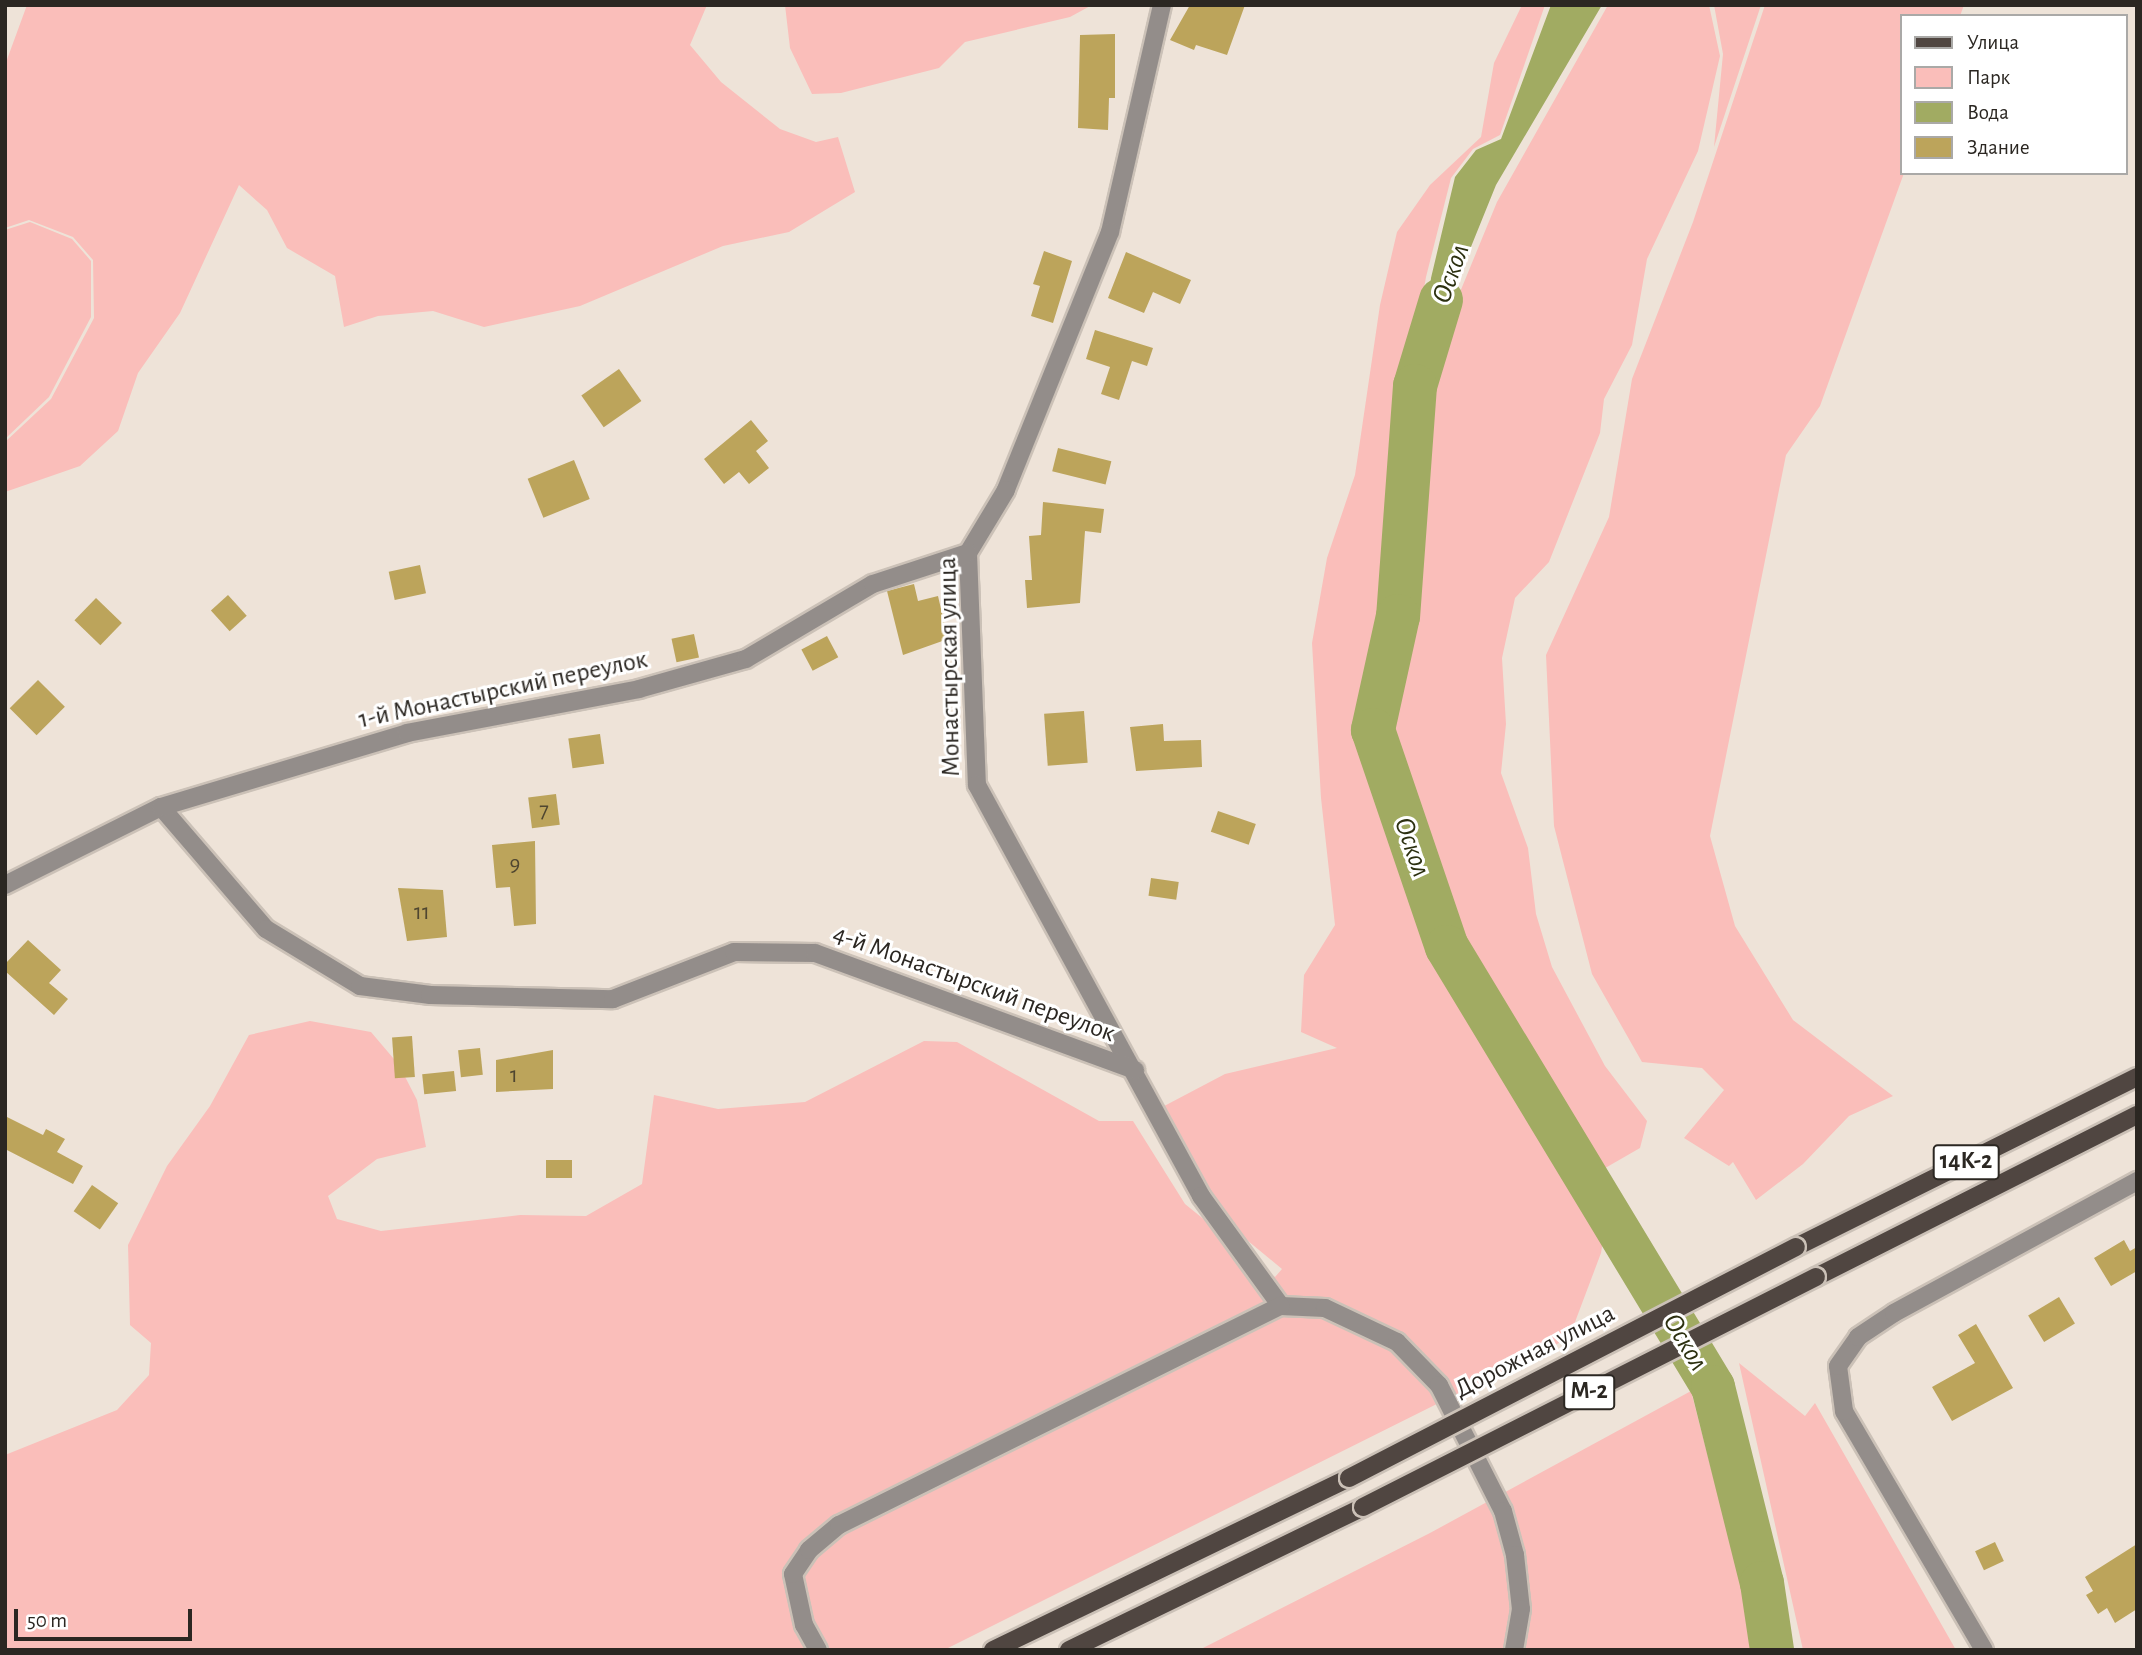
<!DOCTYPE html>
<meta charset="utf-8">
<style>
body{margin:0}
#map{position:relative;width:2142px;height:1655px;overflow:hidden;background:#eee3d8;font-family:"Alegreya Sans",sans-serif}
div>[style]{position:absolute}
.green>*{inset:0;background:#fabeba}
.water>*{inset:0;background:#a1ab62}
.river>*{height:44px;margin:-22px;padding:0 22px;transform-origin:22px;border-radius:22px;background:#a1ab62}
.building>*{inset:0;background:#bca45b;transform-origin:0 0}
.roads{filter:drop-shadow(2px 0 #cbc1b7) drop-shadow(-2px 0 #cbc1b7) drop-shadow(0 2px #cbc1b7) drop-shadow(0 -2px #cbc1b7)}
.minor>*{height:18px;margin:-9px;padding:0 9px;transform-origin:9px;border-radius:9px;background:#938d8a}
.major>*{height:18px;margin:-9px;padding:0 9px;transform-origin:9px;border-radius:9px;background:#504641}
.bridges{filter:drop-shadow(2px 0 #cbc1b7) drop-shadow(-2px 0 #cbc1b7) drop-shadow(0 2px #cbc1b7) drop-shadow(0 -2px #cbc1b7)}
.major-bridge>*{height:18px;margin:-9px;padding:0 9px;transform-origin:9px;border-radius:9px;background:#504641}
span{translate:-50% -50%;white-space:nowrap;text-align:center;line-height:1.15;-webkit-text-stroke:6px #fff;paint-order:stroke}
.number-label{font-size:23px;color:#4f4630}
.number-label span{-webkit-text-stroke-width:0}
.shield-label span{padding:2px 5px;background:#fff;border:2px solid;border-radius:5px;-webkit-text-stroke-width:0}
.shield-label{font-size:24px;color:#2b2722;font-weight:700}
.street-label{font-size:26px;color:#2b2722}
.water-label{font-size:28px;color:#2c3010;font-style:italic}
.frame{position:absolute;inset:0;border:7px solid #2b2722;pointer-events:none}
.legend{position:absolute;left:1900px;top:14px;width:228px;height:161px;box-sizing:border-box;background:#fff;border:2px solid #aaa9a7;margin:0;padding:9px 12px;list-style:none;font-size:21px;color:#2b2722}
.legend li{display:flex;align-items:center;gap:14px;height:35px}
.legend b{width:35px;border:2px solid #aaa9a7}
.scale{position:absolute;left:14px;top:1609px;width:178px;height:32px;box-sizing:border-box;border:4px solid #2b2722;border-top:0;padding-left:9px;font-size:21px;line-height:24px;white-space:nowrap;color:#2b2722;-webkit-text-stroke:5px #fff;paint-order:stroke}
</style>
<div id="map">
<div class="green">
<div style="clip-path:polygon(27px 5px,707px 5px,690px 45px,721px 82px,780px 129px,816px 142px,838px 137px,855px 192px,789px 232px,723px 246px,580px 306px,484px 327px,433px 311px,378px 316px,344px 327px,335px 276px,287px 248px,267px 210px,239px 185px,180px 313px,138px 373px,118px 431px,80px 466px,5px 492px,5px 442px,51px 399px,94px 318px,93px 260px,73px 237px,29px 220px,5px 228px,5px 65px)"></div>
<div style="clip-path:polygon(785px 5px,1092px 5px,1070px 17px,965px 42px,939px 68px,841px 93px,812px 94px,790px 48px)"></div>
<div style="clip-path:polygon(1522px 5px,1545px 5px,1500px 135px,1473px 149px,1451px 178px,1426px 277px,1407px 385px,1387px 614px,1365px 732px,1439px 950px,1606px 1222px,1601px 1253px,1569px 1338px,944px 1650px,5px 1650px,5px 1455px,117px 1410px,149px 1375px,151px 1343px,130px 1325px,128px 1245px,167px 1166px,210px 1106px,249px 1035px,310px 1021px,371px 1032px,399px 1065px,417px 1100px,426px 1147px,377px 1159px,328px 1196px,337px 1219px,381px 1231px,520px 1215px,586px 1216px,642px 1184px,654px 1095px,718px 1109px,805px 1102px,924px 1041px,957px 1042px,1099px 1121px,1133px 1121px,1185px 1204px,1275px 1277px,1282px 1269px,1196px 1198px,1149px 1114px,1225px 1074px,1337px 1048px,1301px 1032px,1304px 975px,1335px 925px,1321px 798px,1312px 643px,1327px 558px,1355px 475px,1380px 305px,1397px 232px,1430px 185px,1481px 137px,1494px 63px)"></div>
<div style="clip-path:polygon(1608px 5px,1709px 5px,1720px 56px,1698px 151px,1647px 259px,1632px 345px,1604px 399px,1600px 433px,1549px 562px,1515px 598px,1502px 658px,1506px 724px,1501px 773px,1528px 848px,1536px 914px,1552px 967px,1605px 1066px,1647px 1121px,1640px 1148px,1600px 1171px,1455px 927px,1387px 728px,1409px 624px,1424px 412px,1451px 314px,1497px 202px)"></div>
<div style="clip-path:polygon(1714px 5px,1761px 5px,1714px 147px,1723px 54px)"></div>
<div style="clip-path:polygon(1765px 5px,1964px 5px,1960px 16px,1902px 16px,1904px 173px,1820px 406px,1786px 455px,1710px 836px,1735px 926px,1793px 1020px,1893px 1096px,1849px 1116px,1803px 1164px,1756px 1200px,1733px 1162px,1729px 1166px,1684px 1138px,1724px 1090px,1702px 1068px,1642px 1062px,1592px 974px,1554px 826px,1546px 655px,1609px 517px,1632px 379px,1693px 222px)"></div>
<div style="clip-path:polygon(30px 222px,72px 239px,91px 261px,91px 317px,49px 397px,5px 439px,5px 230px)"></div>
<div style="clip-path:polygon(1739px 1363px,1805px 1416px,1815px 1403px,1956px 1650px,1803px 1650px)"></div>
<div style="clip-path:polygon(1691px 1391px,1758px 1650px,1199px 1650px,1430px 1533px)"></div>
</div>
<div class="water">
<div style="clip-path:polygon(1551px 5px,1602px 5px,1496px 185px,1422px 368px,1431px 278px,1455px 177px,1476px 150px,1501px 139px)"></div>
</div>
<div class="river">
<div style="left:1441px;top:300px;width:90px;rotate:106.8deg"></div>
<div style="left:1415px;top:386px;width:231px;rotate:94.2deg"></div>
<div style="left:1398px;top:616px;width:117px;rotate:102.4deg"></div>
<div style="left:1373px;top:730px;width:229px;rotate:71.2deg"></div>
<div style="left:1447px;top:947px;width:514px;rotate:58.85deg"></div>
<div style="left:1713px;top:1387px;width:202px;rotate:76deg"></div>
<div style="left:1762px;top:1583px;width:68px;rotate:81.5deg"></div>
</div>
<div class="building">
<div style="clip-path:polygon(1190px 5px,1245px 5px,1227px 55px,1196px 45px,1194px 50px,1170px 40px)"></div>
<div style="clip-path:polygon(1115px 34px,1115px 98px,1109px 98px,1108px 130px,1078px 128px,1080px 35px)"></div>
<div style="clip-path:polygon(1044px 251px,1072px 261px,1053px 323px,1031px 316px,1040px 286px,1033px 284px)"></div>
<div style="clip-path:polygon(1126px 252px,1191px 280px,1180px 304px,1153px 292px,1144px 313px,1108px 298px)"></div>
<div style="clip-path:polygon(1095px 330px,1153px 348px,1147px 366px,1132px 361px,1119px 400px,1101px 394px,1110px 367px,1086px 359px)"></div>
<div style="left:619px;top:369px;width:39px;height:46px;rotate:55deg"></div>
<div style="clip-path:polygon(751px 420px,768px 441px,756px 451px,769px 468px,749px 484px,739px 472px,724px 484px,704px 459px)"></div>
<div style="left:1058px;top:448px;width:55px;height:24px;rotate:14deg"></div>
<div style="left:574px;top:460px;width:42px;height:50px;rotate:68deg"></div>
<div style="clip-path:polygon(1043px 502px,1104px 509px,1101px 533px,1085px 531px,1080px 603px,1027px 608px,1025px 580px,1032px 580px,1029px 536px,1041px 535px)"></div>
<div style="left:420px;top:565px;width:29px;height:32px;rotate:78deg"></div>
<div style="clip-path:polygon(914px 584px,918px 601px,938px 596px,948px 639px,903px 655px,887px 591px)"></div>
<div style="left:228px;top:595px;width:28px;height:23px;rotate:48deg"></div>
<div style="left:96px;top:598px;width:36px;height:31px;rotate:44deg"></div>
<div style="left:694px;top:634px;width:24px;height:23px;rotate:78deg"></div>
<div style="left:827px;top:636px;width:24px;height:29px;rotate:62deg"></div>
<div style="left:38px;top:680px;width:38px;height:40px;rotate:45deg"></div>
<div style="left:1084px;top:711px;width:52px;height:40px;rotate:86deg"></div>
<div style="clip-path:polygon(1163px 724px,1164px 741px,1201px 740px,1202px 767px,1136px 771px,1130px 727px)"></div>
<div style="left:600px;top:734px;width:30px;height:32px;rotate:82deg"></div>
<div style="left:556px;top:794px;width:31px;height:28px;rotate:83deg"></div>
<div style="left:1218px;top:811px;width:40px;height:22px;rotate:19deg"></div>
<div style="clip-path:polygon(535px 841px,536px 924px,514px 926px,510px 887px,496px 888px,492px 845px)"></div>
<div style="left:1151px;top:878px;width:28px;height:18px;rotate:8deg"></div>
<div style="clip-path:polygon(398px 888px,443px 890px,447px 937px,407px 941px)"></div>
<div style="clip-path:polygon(28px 940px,61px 970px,49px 983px,68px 999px,54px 1015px,5px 971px,5px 964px)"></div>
<div style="left:412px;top:1036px;width:41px;height:20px;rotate:86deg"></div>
<div style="left:480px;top:1048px;width:27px;height:22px;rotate:84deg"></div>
<div style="clip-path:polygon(553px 1050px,553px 1089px,496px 1092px,496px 1060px)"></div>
<div style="left:454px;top:1071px;width:20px;height:32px;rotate:84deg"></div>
<div style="clip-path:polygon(5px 1116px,43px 1135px,46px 1129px,65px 1139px,57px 1152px,83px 1166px,73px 1184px,5px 1149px)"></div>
<div style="left:572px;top:1160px;width:18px;height:26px;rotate:90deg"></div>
<div style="left:92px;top:1185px;width:32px;height:32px;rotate:35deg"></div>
<div style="clip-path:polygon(2124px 1240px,2130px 1251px,2137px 1247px,2137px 1271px,2111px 1286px,2094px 1258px)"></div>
<div style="left:2059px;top:1297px;width:31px;height:36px;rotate:59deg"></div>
<div style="clip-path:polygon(1976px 1324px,2013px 1388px,1952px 1421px,1932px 1387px,1975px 1363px,1958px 1335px)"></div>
<div style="left:1995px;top:1542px;width:21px;height:22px;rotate:65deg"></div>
<div style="clip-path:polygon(2137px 1544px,2137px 1609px,2115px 1623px,2107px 1608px,2098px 1614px,2086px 1595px,2093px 1591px,2085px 1577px)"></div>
</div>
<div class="roads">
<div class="minor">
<div style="left:1162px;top:5px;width:233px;rotate:102.9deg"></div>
<div style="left:1110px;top:232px;width:278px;rotate:112deg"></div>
<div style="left:1006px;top:490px;width:74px;rotate:121.1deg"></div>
<div style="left:968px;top:553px;width:232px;rotate:87.8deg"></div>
<div style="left:977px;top:785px;width:468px;rotate:61.4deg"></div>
<div style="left:1201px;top:1196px;width:136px;rotate:54deg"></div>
<div style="left:1281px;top:1306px;width:44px;rotate:2.6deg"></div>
<div style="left:1325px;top:1308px;width:80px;rotate:25.3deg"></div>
<div style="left:1397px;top:1342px;width:60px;rotate:45.7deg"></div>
<div style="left:1439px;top:1385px;width:141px;rotate:63.1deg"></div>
<div style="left:1503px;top:1511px;width:46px;rotate:74.7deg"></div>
<div style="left:1515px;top:1555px;width:54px;rotate:83.7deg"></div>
<div style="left:1521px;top:1609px;width:42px;rotate:99.7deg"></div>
<div style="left:161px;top:807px;width:161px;rotate:49.3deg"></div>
<div style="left:266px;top:929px;width:110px;rotate:31.2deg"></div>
<div style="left:360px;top:986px;width:71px;rotate:7.3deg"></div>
<div style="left:430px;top:995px;width:183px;rotate:1.3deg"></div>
<div style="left:613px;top:999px;width:130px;rotate:-21.2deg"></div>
<div style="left:734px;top:952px;width:81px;rotate:0.7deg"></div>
<div style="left:815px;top:953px;width:341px;rotate:20.1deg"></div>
<div style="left:5px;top:885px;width:174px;rotate:-26.6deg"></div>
<div style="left:161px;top:807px;width:257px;rotate:-16.7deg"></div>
<div style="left:407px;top:733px;width:236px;rotate:-10.7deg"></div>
<div style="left:639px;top:689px;width:111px;rotate:-15.7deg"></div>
<div style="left:746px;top:659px;width:147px;rotate:-30.6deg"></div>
<div style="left:873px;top:584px;width:100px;rotate:-18.1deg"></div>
<div style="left:818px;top:1650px;width:29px;rotate:-119deg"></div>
<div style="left:804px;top:1625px;width:52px;rotate:-102.2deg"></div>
<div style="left:793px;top:1574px;width:29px;rotate:-56deg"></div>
<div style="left:809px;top:1550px;width:39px;rotate:-40deg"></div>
<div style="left:839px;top:1525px;width:493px;rotate:-26.4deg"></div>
<div style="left:1984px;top:1650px;width:277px;rotate:-120.4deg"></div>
<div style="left:1844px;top:1411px;width:45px;rotate:-97.6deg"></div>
<div style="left:1838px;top:1366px;width:35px;rotate:-55deg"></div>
<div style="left:1858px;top:1337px;width:43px;rotate:-33.7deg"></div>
<div style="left:1894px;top:1313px;width:277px;rotate:-28.5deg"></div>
</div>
<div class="major">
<div style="left:1796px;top:1247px;width:381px;rotate:-26.5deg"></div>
<div style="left:1816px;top:1277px;width:360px;rotate:-26.8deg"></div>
<div style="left:993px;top:1650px;width:395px;rotate:-25.8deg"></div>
<div style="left:1069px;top:1650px;width:327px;rotate:-25.9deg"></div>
</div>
</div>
<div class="bridges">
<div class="major-bridge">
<div style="left:1349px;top:1478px;width:503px;rotate:-27.33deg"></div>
<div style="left:1363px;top:1507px;width:508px;rotate:-26.92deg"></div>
</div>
</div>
<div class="number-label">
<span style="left:544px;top:811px">7</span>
<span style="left:515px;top:865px">9</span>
<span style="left:422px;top:913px">11</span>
<span style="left:514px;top:1076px">1</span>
</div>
<div class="shield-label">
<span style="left:1966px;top:1162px">14К-2</span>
<span style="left:1589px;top:1392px">М-2</span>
</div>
<div class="street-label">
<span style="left:950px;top:667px;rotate:-91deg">Монастырская улица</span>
<span style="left:503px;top:690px;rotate:-12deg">1-й Монастырский переулок</span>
<span style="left:974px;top:984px;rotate:20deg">4-й Монастырский переулок</span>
<span style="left:1535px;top:1352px;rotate:-27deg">Дорожная улица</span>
</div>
<div class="water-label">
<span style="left:1451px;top:274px;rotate:-70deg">Оскол</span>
<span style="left:1412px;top:847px;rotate:71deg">Оскол</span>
<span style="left:1685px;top:1342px;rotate:59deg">Оскол</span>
</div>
<div class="frame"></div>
<ul class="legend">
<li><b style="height:9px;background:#504641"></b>Улица</li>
<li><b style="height:19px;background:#fabeba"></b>Парк</li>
<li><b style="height:19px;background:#a1ab62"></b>Вода</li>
<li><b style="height:19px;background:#bca45b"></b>Здание</li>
</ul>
<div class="scale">50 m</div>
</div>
